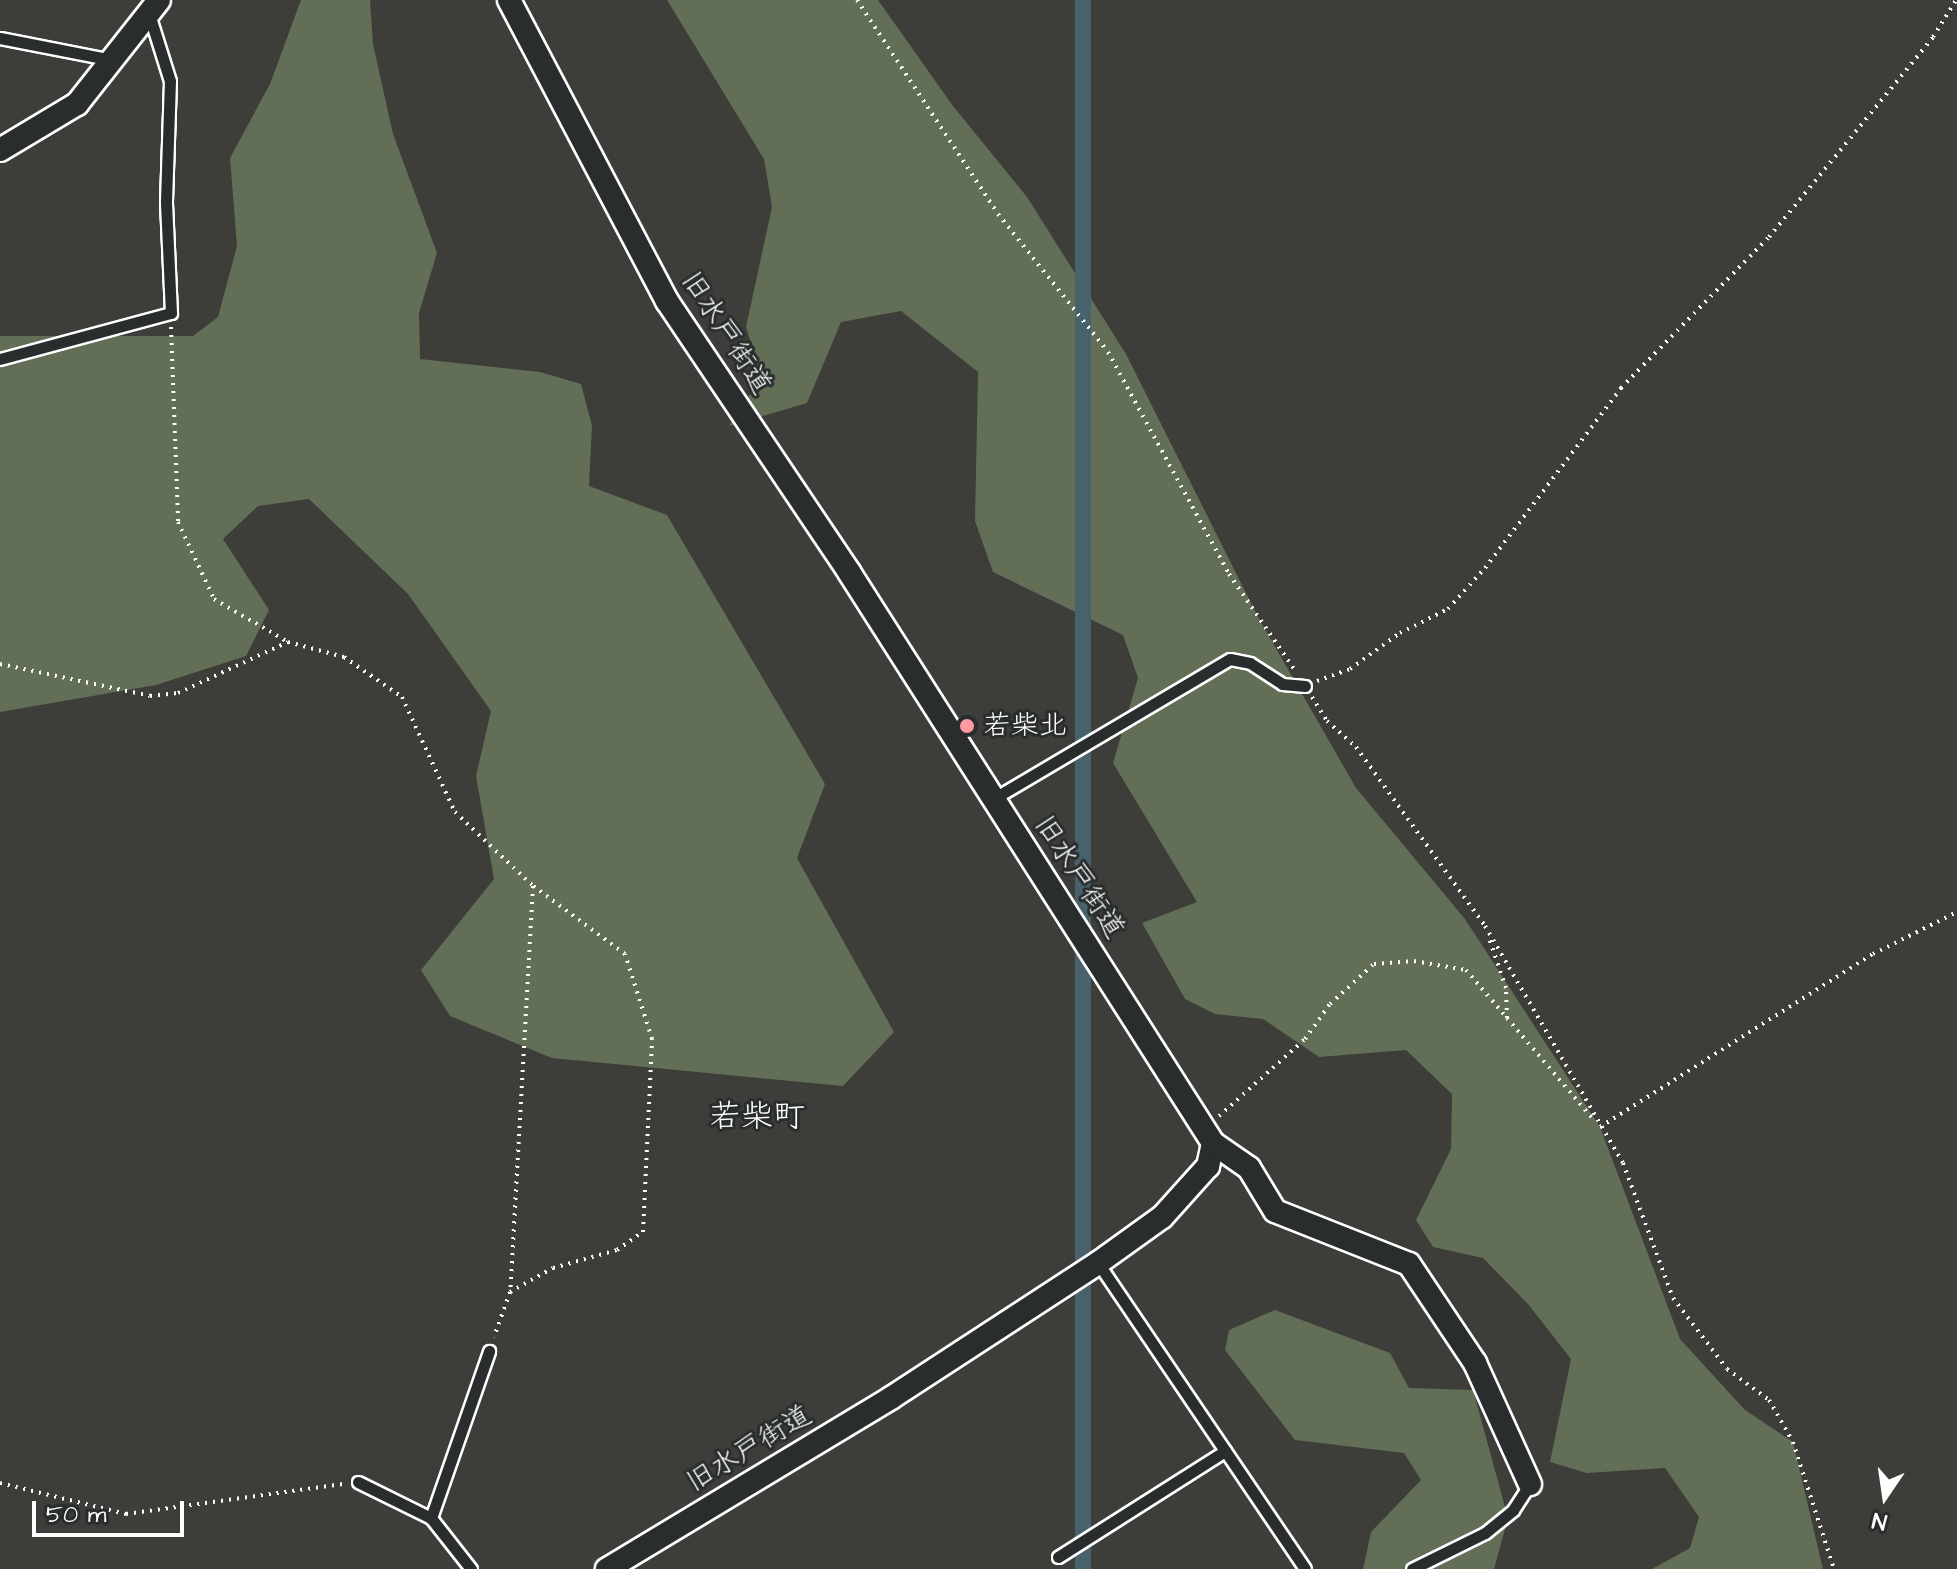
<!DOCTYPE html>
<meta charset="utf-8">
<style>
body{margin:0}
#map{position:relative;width:1957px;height:1569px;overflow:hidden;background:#3d3d39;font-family:"Architects Daughter","Klee One",sans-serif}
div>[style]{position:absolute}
.green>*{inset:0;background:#626e56}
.water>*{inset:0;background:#48626c;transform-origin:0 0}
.path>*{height:4px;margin-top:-2px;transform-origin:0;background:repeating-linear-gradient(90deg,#fff 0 2px,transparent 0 8px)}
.roads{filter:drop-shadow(2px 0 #fff) drop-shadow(-2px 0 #fff) drop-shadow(0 2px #fff) drop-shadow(0 -2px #fff)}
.service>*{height:11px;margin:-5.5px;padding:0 5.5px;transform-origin:5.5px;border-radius:5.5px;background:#2a2d2e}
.minor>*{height:22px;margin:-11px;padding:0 11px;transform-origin:11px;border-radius:11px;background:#2a2d2e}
.dots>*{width:22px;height:22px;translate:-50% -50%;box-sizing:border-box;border:4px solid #2a2d2e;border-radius:50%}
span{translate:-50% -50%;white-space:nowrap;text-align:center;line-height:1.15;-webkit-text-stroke:6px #2a2d2e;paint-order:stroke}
.street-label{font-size:28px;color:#fff}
.poi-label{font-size:28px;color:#fff}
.left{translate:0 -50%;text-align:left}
.quarter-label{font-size:32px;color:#fff}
.north{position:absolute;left:1845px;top:1457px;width:80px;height:80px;-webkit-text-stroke:6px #2a2d2e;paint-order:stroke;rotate:193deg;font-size:22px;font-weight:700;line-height:32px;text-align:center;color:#fff}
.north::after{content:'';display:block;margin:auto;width:28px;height:36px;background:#fff;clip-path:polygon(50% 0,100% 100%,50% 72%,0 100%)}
.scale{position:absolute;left:32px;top:1501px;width:152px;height:36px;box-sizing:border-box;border:4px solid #fff;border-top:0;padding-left:10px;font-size:24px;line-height:28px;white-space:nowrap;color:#fff;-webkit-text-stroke:6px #2a2d2e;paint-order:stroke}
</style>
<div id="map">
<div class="green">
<div style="clip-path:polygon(301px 0,370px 0,373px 44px,393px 134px,437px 253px,419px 313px,420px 359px,540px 372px,581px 384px,592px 426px,589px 486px,667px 515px,825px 784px,797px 858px,894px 1032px,843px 1086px,552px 1058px,450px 1016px,421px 970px,494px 879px,476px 776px,491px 711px,408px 594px,309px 499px,258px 506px,223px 539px,269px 610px,246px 656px,156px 685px,0 712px,0 336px,193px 336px,218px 317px,237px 246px,230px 158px,270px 84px)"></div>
<div style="clip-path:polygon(667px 0,878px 0,953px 106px,1027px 197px,1126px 354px,1258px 617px,1356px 788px,1465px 919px,1600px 1127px,1680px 1339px,1745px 1410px,1793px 1442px,1823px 1569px,1652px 1569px,1690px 1548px,1699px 1517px,1665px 1468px,1587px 1473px,1550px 1462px,1571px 1359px,1528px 1304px,1483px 1258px,1433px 1247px,1416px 1220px,1451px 1149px,1452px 1094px,1406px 1050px,1319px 1057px,1263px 1019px,1215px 1014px,1185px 999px,1142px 923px,1197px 902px,1113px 763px,1138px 678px,1123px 635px,993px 572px,975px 521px,978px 372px,901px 311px,841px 322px,807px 403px,729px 426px,761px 378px,746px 327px,772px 207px,764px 159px)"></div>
<div style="clip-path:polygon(1275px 1310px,1390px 1353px,1409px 1388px,1473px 1390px,1508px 1518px,1494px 1569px,1363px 1569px,1371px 1532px,1421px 1480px,1404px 1453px,1295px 1440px,1225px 1350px,1229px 1330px)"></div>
</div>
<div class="water">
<div style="left:1075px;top:0;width:16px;height:1780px"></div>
</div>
<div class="path">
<div style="left:857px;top:0;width:256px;rotate:56.6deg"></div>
<div style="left:998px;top:214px;width:176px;rotate:51.4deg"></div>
<div style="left:1108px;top:352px;width:253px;rotate:61.4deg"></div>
<div style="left:1229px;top:574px;width:115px;rotate:55.6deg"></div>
<div style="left:171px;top:327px;width:195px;rotate:87.9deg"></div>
<div style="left:178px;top:522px;width:85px;rotate:64.9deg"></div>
<div style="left:214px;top:599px;width:86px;rotate:30.2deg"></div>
<div style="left:0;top:664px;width:153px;rotate:12deg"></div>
<div style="left:150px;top:696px;width:28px;rotate:-6deg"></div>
<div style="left:178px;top:693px;width:121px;rotate:-24.9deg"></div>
<div style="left:288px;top:642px;width:58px;rotate:15deg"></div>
<div style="left:344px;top:657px;width:70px;rotate:34.6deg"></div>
<div style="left:402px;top:697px;width:127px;rotate:65.3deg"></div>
<div style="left:455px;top:812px;width:108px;rotate:43.5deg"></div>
<div style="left:533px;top:886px;width:407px;rotate:93.2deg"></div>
<div style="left:510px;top:1292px;width:48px;rotate:109.6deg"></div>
<div style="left:1317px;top:681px;width:35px;rotate:-20deg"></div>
<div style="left:1350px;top:669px;width:62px;rotate:-35.8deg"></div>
<div style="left:1400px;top:633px;width:54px;rotate:-26.6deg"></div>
<div style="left:1448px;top:609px;width:55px;rotate:-47.9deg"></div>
<div style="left:1485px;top:568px;width:226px;rotate:-52.9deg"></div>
<div style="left:1621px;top:388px;width:211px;rotate:-45.6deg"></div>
<div style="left:1769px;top:237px;width:259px;rotate:-50.6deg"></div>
<div style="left:1933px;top:37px;width:44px;rotate:-58.1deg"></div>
<div style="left:1312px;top:697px;width:28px;rotate:58deg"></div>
<div style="left:1327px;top:721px;width:39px;rotate:42deg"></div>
<div style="left:1356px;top:747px;width:221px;rotate:54.2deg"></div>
<div style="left:1485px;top:926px;width:274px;rotate:59.8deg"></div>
<div style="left:1623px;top:1163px;width:144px;rotate:69.7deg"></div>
<div style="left:1673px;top:1298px;width:89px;rotate:52.7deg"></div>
<div style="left:1727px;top:1369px;width:52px;rotate:36.4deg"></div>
<div style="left:1769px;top:1400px;width:48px;rotate:60.3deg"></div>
<div style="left:1793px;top:1442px;width:133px;rotate:72.1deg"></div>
<div style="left:1507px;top:1018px;width:133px;rotate:49.6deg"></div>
<div style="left:1219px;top:1116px;width:115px;rotate:-41.8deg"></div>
<div style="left:1305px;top:1039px;width:43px;rotate:-54.5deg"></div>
<div style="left:1330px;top:1004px;width:59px;rotate:-42.3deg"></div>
<div style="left:1374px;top:964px;width:40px;rotate:-4.3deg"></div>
<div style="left:1414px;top:961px;width:53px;rotate:9.8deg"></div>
<div style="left:1466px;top:970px;width:63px;rotate:49.5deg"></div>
<div style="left:1507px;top:1018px;width:30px;rotate:-92deg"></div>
<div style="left:1506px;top:988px;width:56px;rotate:-108.8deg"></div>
<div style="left:1600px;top:1127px;width:323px;rotate:-32.4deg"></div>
<div style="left:1873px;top:954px;width:94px;rotate:-26.6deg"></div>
<div style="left:510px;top:1292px;width:49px;rotate:-29.2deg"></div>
<div style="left:553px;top:1268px;width:66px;rotate:-15.7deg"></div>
<div style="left:617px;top:1250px;width:32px;rotate:-35deg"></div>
<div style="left:643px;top:1232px;width:193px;rotate:-87.3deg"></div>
<div style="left:652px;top:1039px;width:89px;rotate:-107.6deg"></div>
<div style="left:625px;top:954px;width:114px;rotate:-143.5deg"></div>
<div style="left:0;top:1483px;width:130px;rotate:13.8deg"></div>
<div style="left:126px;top:1514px;width:219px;rotate:-7.9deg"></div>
</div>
<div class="roads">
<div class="service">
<div style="left:0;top:38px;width:114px;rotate:11.1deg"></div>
<div style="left:0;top:359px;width:177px;rotate:-15.1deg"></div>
<div style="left:171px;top:313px;width:112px;rotate:-92.6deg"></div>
<div style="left:166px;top:201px;width:120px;rotate:-88.1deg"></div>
<div style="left:170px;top:81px;width:70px;rotate:-107.4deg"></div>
<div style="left:993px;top:799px;width:275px;rotate:-30.6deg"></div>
<div style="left:1230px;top:659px;width:20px;rotate:11deg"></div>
<div style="left:1250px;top:663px;width:38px;rotate:33deg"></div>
<div style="left:1282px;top:684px;width:23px;rotate:5deg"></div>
<div style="left:1098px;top:1263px;width:369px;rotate:55.9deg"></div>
<div style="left:358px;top:1482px;width:81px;rotate:26.3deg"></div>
<div style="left:431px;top:1518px;width:65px;rotate:51.9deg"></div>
<div style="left:431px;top:1518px;width:177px;rotate:-70.8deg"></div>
<div style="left:1058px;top:1557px;width:198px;rotate:-32.4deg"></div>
<div style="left:1412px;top:1569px;width:81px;rotate:-26.3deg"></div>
<div style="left:1485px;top:1533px;width:36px;rotate:-39deg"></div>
<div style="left:1513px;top:1510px;width:31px;rotate:-57deg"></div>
</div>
<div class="minor">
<div style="left:509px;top:0;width:340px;rotate:62.3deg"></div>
<div style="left:667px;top:301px;width:326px;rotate:56.1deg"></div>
<div style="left:849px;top:572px;width:677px;rotate:57.48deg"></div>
<div style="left:1213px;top:1143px;width:24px;rotate:102deg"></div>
<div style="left:1208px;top:1166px;width:69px;rotate:132deg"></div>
<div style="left:1162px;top:1217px;width:79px;rotate:144.3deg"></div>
<div style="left:1098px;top:1263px;width:247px;rotate:146.9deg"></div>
<div style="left:891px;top:1398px;width:332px;rotate:148.9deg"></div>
<div style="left:0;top:150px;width:90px;rotate:-30.9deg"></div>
<div style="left:77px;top:104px;width:132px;rotate:-51.7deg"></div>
<div style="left:1213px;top:1143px;width:44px;rotate:34.8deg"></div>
<div style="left:1249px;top:1168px;width:50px;rotate:58.8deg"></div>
<div style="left:1275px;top:1211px;width:144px;rotate:21.6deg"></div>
<div style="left:1409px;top:1264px;width:119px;rotate:56.3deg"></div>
<div style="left:1475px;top:1363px;width:133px;rotate:65.6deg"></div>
</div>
</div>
<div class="dots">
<div style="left:967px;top:726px;background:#ff9aa2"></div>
</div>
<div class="street-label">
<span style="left:726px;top:333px;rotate:57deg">旧水戸街道</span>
<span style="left:1079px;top:877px;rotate:57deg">旧水戸街道</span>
<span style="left:749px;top:1449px;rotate:-31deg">旧水戸街道</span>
</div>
<div class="poi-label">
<span class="left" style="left:983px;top:726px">若柴北</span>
</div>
<div class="quarter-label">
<span style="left:757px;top:1117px">若柴町</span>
</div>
<div class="north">N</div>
<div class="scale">50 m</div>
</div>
